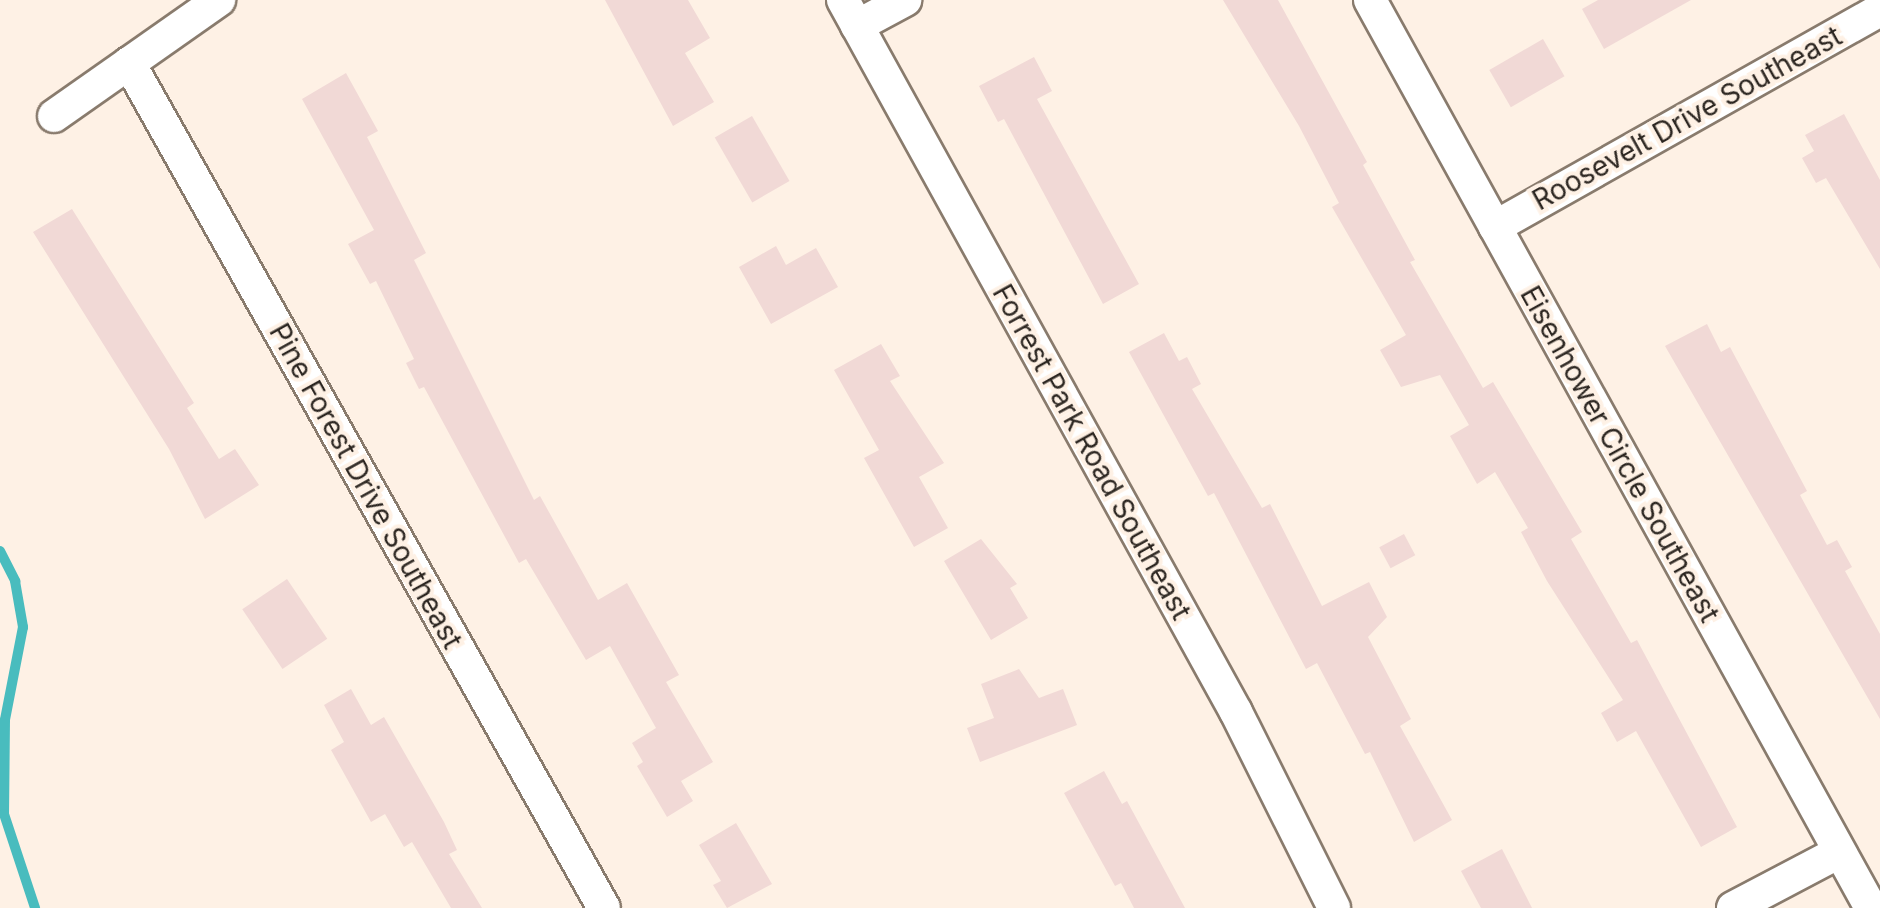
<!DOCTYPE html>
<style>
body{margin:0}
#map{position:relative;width:1880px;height:908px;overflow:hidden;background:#fef1e5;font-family:Inter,sans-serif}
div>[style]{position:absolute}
.stream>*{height:10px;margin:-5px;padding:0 5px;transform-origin:5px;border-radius:5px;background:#49bcbe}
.building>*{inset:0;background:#f1d9d6;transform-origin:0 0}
.roads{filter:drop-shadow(2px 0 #897b6d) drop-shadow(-2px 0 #897b6d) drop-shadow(0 2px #897b6d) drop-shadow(0 -2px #897b6d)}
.minor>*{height:32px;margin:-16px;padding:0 16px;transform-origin:16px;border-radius:16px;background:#fff}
span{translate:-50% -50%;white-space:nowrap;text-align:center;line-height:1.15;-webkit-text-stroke:8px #fef1e5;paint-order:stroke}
.street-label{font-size:28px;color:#2c2621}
</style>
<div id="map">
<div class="stream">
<div style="left:0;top:551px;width:34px;rotate:63deg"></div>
<div style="left:15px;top:581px;width:47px;rotate:80.1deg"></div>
<div style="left:23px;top:627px;width:95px;rotate:101deg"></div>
<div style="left:5px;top:720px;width:94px;rotate:90.6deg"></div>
<div style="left:4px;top:814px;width:99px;rotate:71.7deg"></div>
</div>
<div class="building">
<div style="clip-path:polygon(605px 0,688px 0,710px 38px,685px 53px,714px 102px,673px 126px)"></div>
<div style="clip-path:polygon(1223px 0,1278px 0,1367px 162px,1363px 165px,1415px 260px,1410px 262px,1483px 388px,1493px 382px,1582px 532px,1571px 539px,1631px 643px,1637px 640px,1737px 827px,1701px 847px,1636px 731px,1617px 742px,1601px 713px,1623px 700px,1547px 581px,1521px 532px,1528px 528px,1495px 472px,1477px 484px,1450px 436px,1469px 425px,1440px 375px,1401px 387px,1380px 350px,1406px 335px,1332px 207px,1339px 203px,1299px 126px)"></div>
<div style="clip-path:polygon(1598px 0,1691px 0,1604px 49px,1582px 9px)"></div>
<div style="left:1543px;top:39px;width:43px;height:62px;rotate:60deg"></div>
<div style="clip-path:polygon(1034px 57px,1052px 91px,1037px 99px,1139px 284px,1103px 304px,1004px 119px,998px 122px,979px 86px)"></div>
<div style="clip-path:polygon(346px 73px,378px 131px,367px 137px,426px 253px,414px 260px,534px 500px,540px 496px,598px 600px,627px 583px,679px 675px,666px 682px,713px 762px,681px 781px,693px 801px,667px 817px,637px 766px,643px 762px,632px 743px,656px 728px,610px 646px,586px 660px,526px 559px,519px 563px,424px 387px,419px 389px,406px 363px,414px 359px,376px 281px,370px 284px,348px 244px,374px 230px,302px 99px)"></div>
<div style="clip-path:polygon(1844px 114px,1880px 180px,1880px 269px,1826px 178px,1816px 183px,1802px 158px,1814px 151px,1805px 135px)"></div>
<div style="left:752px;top:116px;width:75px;height:43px;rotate:60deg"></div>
<div style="clip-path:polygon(72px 209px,194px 403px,187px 408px,219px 459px,235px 449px,259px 485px,205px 519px,169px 449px,33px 232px)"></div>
<div style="clip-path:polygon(776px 246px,786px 265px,816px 248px,838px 287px,771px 324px,739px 267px)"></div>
<div style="clip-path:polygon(1707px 324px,1721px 352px,1730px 347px,1807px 491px,1800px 495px,1827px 545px,1837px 540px,1852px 567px,1845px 571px,1880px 634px,1880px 719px,1665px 346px)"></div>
<div style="clip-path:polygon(1164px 333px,1179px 361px,1187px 357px,1201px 384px,1192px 389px,1262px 508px,1270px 504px,1322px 606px,1369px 582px,1387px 617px,1368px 637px,1411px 719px,1400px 726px,1452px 820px,1414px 842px,1370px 752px,1365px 754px,1317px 663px,1306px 669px,1214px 493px,1208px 496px,1129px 352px)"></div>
<div style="clip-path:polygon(881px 344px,900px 376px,890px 381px,944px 463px,919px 477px,948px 528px,914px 547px,864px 458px,879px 450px,834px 370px)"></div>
<div style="left:1404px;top:534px;width:24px;height:28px;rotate:62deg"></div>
<div style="clip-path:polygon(981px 539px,1017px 584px,1010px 588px,1028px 618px,991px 640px,944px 561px)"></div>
<div style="left:287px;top:579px;width:72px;height:54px;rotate:56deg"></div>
<div style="clip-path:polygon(1019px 669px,1039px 698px,1063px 689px,1077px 725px,980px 762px,967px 728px,994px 718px,981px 684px)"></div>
<div style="clip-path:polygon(351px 689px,371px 725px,384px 717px,444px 822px,457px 850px,449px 854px,482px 908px,451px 908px,412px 842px,404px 847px,385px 814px,371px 822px,331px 750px,344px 742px,324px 705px)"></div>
<div style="clip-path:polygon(1104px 771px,1122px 804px,1127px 801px,1185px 908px,1134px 908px,1121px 883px,1115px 886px,1064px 793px)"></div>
<div style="clip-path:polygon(736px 823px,772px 884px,727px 908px,713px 885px,721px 881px,699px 845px)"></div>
<div style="clip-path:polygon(1502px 849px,1532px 908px,1481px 908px,1461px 871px)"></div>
</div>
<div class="roads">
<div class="minor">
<div style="left:843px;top:0;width:813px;rotate:61.1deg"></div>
<div style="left:1236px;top:712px;width:219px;rotate:63.4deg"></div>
<div style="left:1370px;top:0;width:1037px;rotate:61.11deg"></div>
<div style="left:857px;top:26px;width:55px;rotate:-28.4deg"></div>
<div style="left:129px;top:63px;width:969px;rotate:60.66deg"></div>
<div style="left:54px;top:116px;width:202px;rotate:-35.1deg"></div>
<div style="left:1495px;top:227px;width:442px;rotate:-29.4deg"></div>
<div style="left:1733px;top:908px;width:120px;rotate:-27.8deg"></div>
</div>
</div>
<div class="street-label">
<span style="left:1687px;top:118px;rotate:-29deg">Roosevelt Drive Southeast</span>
<span style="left:1092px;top:452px;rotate:61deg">Forrest Park Road Southeast</span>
<span style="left:1620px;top:454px;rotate:61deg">Eisenhower Circle Southeast</span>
<span style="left:366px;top:486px;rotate:61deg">Pine Forest Drive Southeast</span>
</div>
</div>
